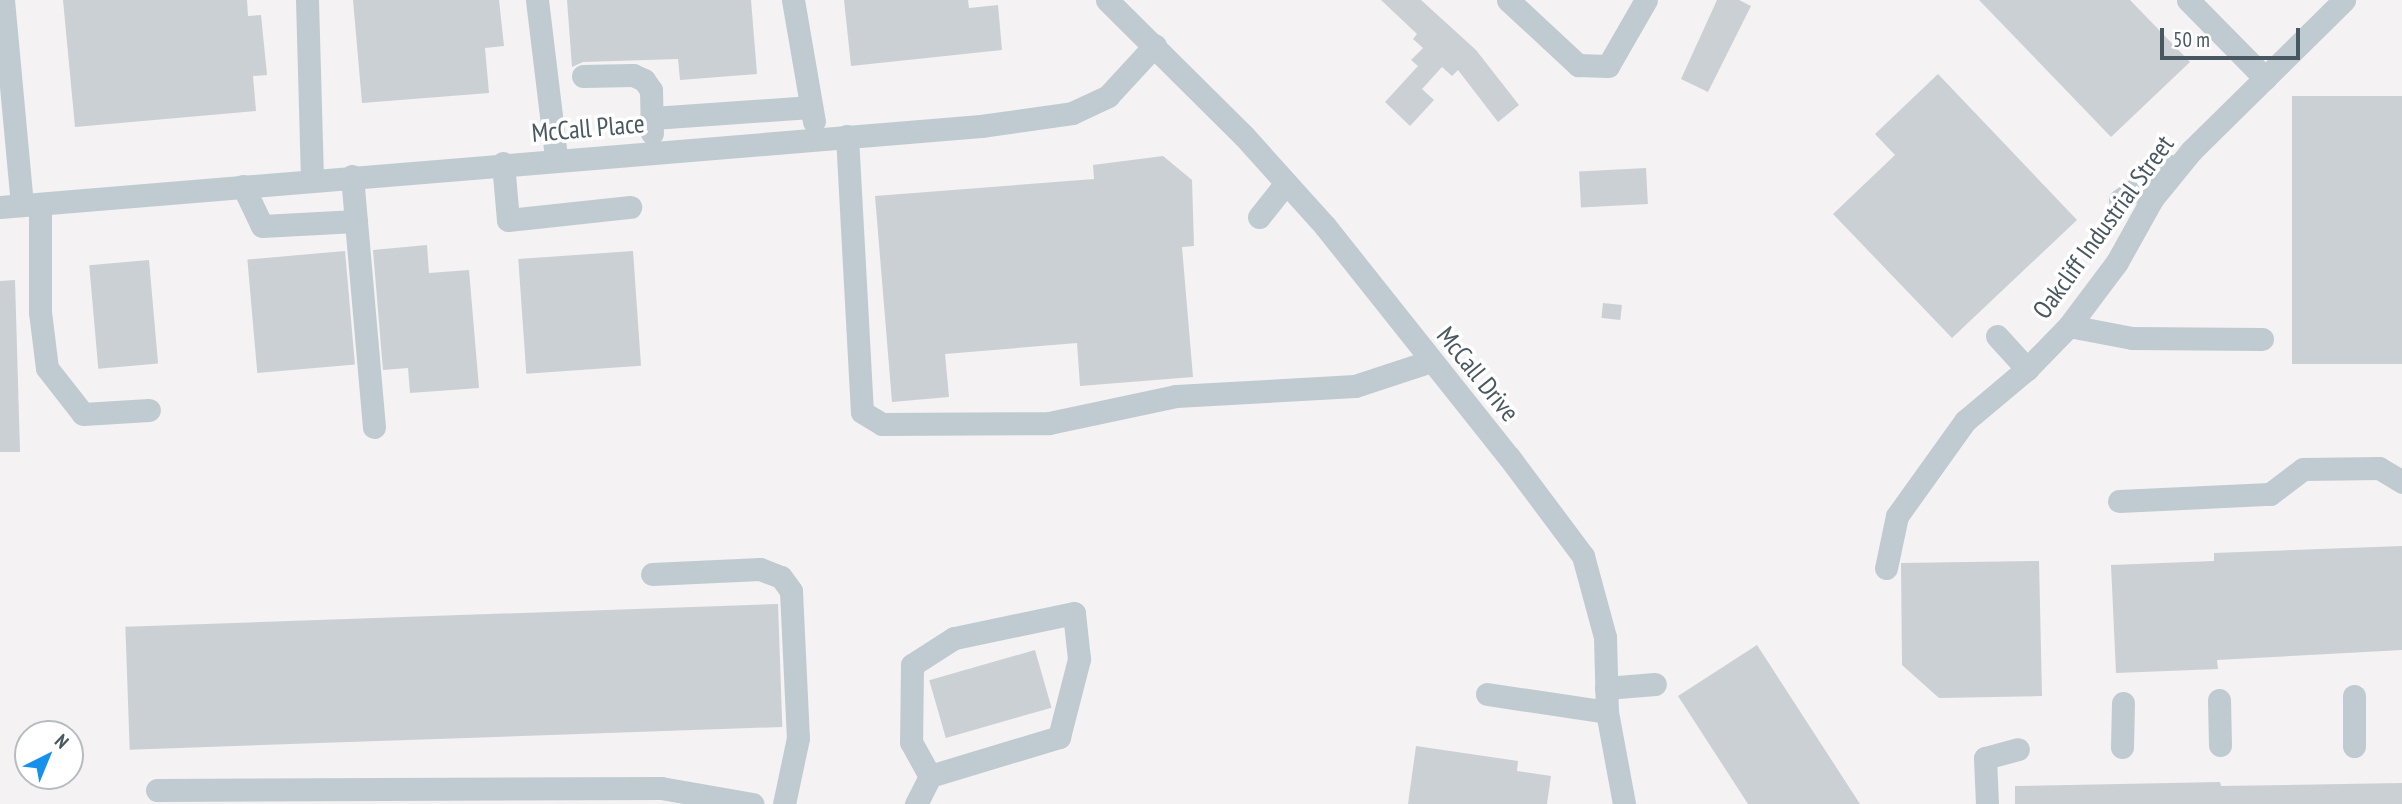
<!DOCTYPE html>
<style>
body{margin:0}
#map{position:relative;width:2402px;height:804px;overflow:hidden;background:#f4f2f2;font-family:"PT Sans Narrow",sans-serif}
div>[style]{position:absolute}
.building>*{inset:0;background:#cbd0d4;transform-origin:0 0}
.minor>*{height:23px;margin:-11.5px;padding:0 11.5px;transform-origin:11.5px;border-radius:11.5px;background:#bfcbd1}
span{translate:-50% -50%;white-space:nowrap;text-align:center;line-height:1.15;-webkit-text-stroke:7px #fff;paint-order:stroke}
.street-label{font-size:26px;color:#495860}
.north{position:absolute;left:14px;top:720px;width:70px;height:70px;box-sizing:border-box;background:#fff;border:2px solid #b6bcbf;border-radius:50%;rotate:43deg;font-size:19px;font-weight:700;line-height:28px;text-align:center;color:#495860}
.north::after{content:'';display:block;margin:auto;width:24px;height:32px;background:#1591eb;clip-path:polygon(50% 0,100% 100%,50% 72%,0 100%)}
.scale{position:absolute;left:2160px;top:28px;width:140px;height:32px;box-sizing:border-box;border:4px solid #495860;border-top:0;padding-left:9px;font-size:21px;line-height:24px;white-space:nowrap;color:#495860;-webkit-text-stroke:5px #fff;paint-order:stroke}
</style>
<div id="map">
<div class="building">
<div style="clip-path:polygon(63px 0,247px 0,248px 16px,261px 15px,267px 75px,253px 76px,256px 111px,75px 127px)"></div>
<div style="clip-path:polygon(353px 0,499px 0,504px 46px,485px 48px,489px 93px,362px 103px)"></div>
<div style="clip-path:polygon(567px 0,751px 0,757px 74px,680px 80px,678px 59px,583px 62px,572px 67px)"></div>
<div style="clip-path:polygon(844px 0,968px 0,969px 8px,998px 5px,1002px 50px,851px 66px)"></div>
<div style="clip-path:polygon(1381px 0,1421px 0,1476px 50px,1519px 105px,1498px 122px,1458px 70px,1452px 76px,1442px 67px,1422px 89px,1434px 100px,1410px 126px,1385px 102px,1418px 66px,1411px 60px,1423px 48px,1413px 39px,1417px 34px)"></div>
<div style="clip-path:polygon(1717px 0,1739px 0,1751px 6px,1708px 92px,1681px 79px)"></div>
<div style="clip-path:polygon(1979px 0,2130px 0,2190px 62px,2111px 137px)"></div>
<div style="clip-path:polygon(1938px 74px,2077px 220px,1952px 338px,1833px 214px,1895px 155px,1875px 134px)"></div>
<div style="left:2402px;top:96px;width:268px;height:110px;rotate:90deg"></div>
<div style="clip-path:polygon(1163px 156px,1192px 180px,1194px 246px,1182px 247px,1193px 377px,1080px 386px,1077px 343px,945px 354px,949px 397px,892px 402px,875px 196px,1094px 179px,1093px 165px)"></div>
<div style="left:1646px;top:168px;width:36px;height:67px;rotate:87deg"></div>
<div style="clip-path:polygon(427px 245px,429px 273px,469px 270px,479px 388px,410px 393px,408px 368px,383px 370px,373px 250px)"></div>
<div style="left:345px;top:251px;width:114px;height:98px;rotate:85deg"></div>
<div style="left:633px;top:251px;width:115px;height:115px;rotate:86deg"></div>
<div style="left:149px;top:260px;width:104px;height:60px;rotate:85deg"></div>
<div style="clip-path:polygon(15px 280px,20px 452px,0 452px,0 281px)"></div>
<div style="left:1603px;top:303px;width:19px;height:15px;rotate:6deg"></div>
<div style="clip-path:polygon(2402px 546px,2402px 650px,2217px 660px,2218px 669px,2116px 673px,2111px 565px,2214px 561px,2214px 553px)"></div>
<div style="clip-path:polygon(2039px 561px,2042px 696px,1939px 698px,1902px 665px,1901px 563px)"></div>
<div style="left:778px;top:604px;width:123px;height:653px;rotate:88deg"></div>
<div style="clip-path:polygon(1757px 645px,1860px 804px,1748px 804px,1678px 696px)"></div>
<div style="left:1035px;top:650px;width:60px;height:110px;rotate:74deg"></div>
<div style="clip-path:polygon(1416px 746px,1518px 761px,1517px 771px,1551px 776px,1547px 804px,1408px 804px)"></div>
<div style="clip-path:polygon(2220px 782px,2221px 786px,2402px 783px,2402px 804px,2015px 804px,2015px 786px)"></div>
</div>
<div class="minor">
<div style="left:3px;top:0;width:206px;rotate:84.7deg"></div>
<div style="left:307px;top:0;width:180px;rotate:88.4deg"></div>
<div style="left:537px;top:0;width:159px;rotate:83.1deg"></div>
<div style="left:793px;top:0;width:123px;rotate:80.2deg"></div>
<div style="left:1107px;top:0;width:193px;rotate:44.8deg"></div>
<div style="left:1244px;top:136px;width:121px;rotate:48deg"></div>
<div style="left:1325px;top:226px;width:295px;rotate:51.5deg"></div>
<div style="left:1509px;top:457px;width:124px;rotate:53.2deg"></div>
<div style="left:1583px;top:556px;width:84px;rotate:74.8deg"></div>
<div style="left:1605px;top:637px;width:75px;rotate:88.5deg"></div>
<div style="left:1607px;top:712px;width:94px;rotate:79.5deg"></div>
<div style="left:1508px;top:0;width:96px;rotate:42.9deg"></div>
<div style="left:1578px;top:65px;width:30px;rotate:2deg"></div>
<div style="left:1608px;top:66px;width:76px;rotate:-60.1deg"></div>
<div style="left:2188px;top:0;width:110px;rotate:45.4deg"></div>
<div style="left:583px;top:76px;width:50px;rotate:-1.1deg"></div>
<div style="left:633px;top:75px;width:12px;rotate:24deg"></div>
<div style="left:644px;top:80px;width:12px;rotate:55deg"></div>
<div style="left:651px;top:90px;width:43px;rotate:88.7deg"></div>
<div style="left:653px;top:118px;width:158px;rotate:-4deg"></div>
<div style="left:847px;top:136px;width:276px;rotate:86.9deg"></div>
<div style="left:862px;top:412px;width:23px;rotate:31deg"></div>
<div style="left:882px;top:424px;width:167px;rotate:-0.3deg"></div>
<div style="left:1049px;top:423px;width:130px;rotate:-12deg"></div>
<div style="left:1176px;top:396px;width:179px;rotate:-3.2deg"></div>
<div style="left:1355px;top:386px;width:80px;rotate:-18.2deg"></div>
<div style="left:503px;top:163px;width:57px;rotate:85deg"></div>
<div style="left:508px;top:220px;width:123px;rotate:-6.1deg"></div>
<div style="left:352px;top:176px;width:252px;rotate:85deg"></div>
<div style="left:243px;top:186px;width:44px;rotate:64.6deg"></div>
<div style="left:262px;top:226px;width:94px;rotate:-3deg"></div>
<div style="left:2120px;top:200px;width:60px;rotate:-34.8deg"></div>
<div style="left:40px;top:204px;width:108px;rotate:90deg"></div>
<div style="left:40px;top:312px;width:56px;rotate:82.9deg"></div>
<div style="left:47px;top:368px;width:58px;rotate:52deg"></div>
<div style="left:83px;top:414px;width:66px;rotate:-3.5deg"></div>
<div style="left:0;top:207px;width:984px;rotate:-4.72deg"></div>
<div style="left:981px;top:126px;width:92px;rotate:-8.1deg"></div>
<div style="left:1072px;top:113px;width:40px;rotate:-25deg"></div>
<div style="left:1108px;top:96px;width:69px;rotate:-47.3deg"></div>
<div style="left:1259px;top:217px;width:43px;rotate:-51.5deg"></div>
<div style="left:2069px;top:326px;width:64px;rotate:10.8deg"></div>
<div style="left:2132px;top:338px;width:130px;rotate:0.4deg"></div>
<div style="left:1997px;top:336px;width:45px;rotate:47.7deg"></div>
<div style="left:2119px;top:501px;width:151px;rotate:-2.7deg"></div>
<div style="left:2270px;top:494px;width:41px;rotate:-37.1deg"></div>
<div style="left:2303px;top:469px;width:76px;rotate:-0.8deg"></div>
<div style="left:2379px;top:468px;width:27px;rotate:31deg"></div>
<div style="left:1886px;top:568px;width:53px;rotate:-78.1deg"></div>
<div style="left:1897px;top:516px;width:117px;rotate:-54.4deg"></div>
<div style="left:1965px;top:421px;width:81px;rotate:-40deg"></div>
<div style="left:2027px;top:369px;width:60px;rotate:-45.7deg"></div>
<div style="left:2069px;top:326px;width:80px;rotate:-53.1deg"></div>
<div style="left:2117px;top:262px;width:72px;rotate:-60.9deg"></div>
<div style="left:2152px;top:199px;width:62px;rotate:-50.9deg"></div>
<div style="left:2191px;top:151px;width:215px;rotate:-44.6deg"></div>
<div style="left:652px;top:574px;width:108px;rotate:-2.7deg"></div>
<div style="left:760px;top:569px;width:22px;rotate:21deg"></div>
<div style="left:781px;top:577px;width:17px;rotate:54deg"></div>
<div style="left:791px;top:591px;width:147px;rotate:87.3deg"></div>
<div style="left:798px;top:738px;width:67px;rotate:102deg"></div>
<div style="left:1606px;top:688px;width:49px;rotate:-4.7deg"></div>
<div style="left:1487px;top:694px;width:121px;rotate:8.5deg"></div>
<div style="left:2354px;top:696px;width:50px;rotate:90deg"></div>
<div style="left:2219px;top:700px;width:45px;rotate:88.7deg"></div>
<div style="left:2122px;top:747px;width:44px;rotate:-88.7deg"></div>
<div style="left:157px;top:790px;width:504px;rotate:-0.23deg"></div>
<div style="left:661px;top:788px;width:93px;rotate:9.9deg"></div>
<div style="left:916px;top:804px;width:31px;rotate:-63deg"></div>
<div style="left:930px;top:776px;width:135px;rotate:-16.8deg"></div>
<div style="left:1059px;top:737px;width:81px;rotate:-75.6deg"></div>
<div style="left:1079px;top:659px;width:46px;rotate:-96.2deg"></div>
<div style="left:1074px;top:613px;width:123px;rotate:168.2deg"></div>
<div style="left:954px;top:638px;width:50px;rotate:147.3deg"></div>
<div style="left:912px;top:665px;width:77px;rotate:90.7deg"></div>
<div style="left:911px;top:742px;width:39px;rotate:61deg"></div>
<div style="left:1987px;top:804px;width:46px;rotate:-92.5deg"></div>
<div style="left:1985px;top:758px;width:34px;rotate:-15deg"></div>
</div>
<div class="street-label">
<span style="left:588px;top:128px;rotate:-5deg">McCall Place</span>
<span style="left:2103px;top:227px;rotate:-54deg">Oakcliff Industrial Street</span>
<span style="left:1478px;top:374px;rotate:51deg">McCall Drive</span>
</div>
<div class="north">N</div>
<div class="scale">50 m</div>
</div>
